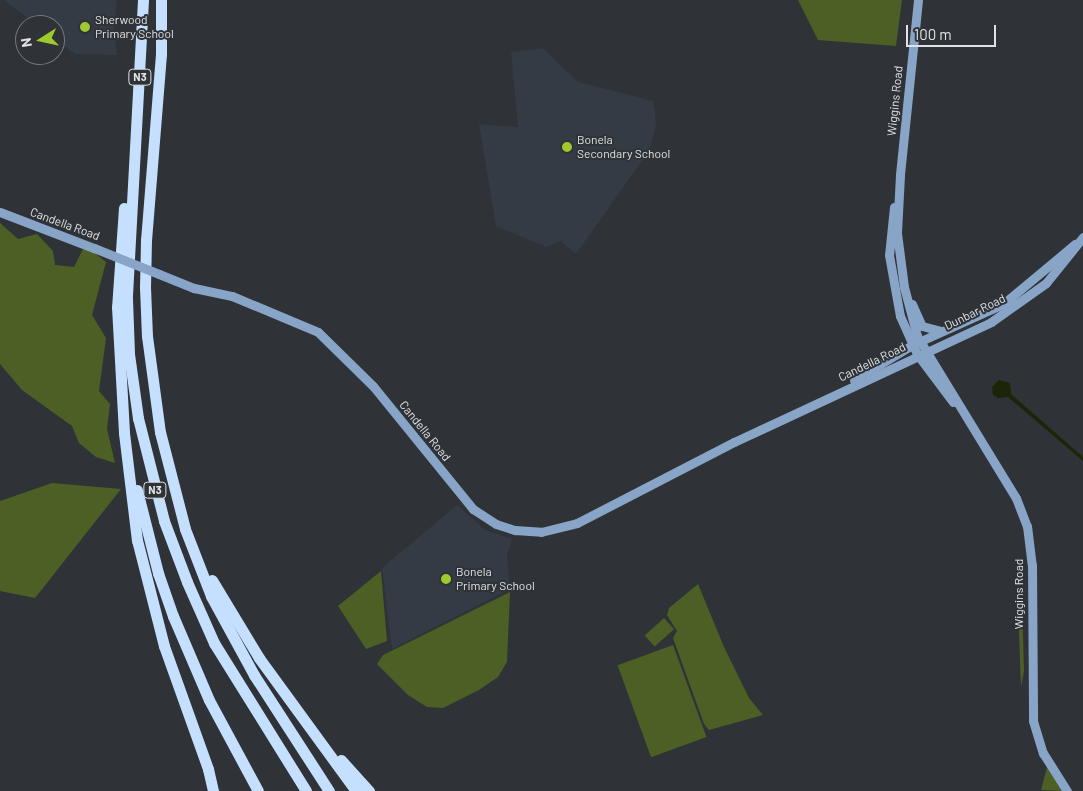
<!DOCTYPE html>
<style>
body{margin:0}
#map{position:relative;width:1083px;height:791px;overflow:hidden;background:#2f3237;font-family:Barlow,sans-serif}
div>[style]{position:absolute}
.built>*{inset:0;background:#343b45}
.green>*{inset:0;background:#4c5f25;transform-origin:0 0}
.water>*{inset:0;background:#1c2507}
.secondary>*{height:9px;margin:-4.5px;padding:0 4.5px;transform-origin:4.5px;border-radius:4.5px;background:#88a4c6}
.highway>*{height:11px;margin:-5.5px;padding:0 5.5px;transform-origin:5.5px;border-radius:5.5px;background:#c5dffe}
.secondary-bridge>*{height:9px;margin:-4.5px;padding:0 4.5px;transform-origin:4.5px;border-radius:4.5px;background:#88a4c6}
.dots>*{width:14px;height:14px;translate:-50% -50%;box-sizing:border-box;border:2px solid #2f3237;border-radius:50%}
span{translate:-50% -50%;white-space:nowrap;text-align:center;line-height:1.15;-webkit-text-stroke:4px #2f3237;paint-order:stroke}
.shield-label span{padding:1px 4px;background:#2f3237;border:1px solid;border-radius:4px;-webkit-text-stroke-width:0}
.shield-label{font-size:11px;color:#e0e2e5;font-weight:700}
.poi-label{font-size:12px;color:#e0e2e5}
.left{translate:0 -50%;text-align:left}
.street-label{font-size:12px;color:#e0e2e5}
.north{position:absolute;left:15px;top:15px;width:50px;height:50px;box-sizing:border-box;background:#2f3237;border:1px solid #76787d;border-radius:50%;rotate:260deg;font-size:14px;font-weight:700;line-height:20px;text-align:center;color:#e0e2e5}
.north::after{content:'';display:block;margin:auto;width:18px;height:22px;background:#9eca2e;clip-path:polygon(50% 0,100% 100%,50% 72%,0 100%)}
.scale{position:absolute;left:906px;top:25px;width:90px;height:22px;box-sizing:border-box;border:2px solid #e0e2e5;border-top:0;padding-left:6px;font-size:15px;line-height:18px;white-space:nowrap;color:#e0e2e5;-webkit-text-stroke:4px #2f3237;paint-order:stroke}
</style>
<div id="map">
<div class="built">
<div style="clip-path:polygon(4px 0,117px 0,114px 29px,117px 55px,75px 54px,55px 39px,55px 25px,37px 25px)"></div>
<div style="clip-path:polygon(543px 48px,578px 82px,653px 101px,655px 111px,656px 125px,649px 151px,576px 254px,561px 241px,546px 247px,496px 226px,479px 124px,518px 127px,511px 52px)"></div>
<div style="clip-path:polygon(457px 505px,485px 530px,512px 539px,507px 556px,510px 589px,392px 649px,382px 568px)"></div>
</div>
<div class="green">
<div style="clip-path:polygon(798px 0,902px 0,896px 46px,818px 40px)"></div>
<div style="clip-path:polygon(0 223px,18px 239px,37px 234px,53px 251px,55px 265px,74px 267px,85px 245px,106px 262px,92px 315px,106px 338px,99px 391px,110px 404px,107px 429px,115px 463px,96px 457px,79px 443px,72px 426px,22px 390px,0 364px)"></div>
<div style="clip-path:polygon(52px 483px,121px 489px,35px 598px,0 591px,0 501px)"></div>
<div style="clip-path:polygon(381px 571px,387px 641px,366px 649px,338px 606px)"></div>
<div style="clip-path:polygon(698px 584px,724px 647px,749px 698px,763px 715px,709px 730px,704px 724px,673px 638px,677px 631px,667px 615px,669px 608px)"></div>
<div style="clip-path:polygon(510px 592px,507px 662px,498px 677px,479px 690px,443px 708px,427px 707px,408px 695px,377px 664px,383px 655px)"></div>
<div style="clip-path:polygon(1022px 601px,1024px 671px,1021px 687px,1018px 604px)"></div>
<div style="left:664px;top:618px;width:15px;height:26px;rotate:48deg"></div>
<div style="left:673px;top:645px;width:98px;height:59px;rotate:70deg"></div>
<div style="clip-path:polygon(1047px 767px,1062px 791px,1041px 790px)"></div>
</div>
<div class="water">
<div style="clip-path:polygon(999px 380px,1010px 383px,1011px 394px,1083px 457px,1083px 461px,1008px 397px,998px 398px,993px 395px,992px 387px)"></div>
</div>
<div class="secondary">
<div style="left:918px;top:0;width:176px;rotate:95.9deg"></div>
<div style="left:900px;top:175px;width:58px;rotate:93deg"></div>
<div style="left:897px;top:233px;width:54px;rotate:82.6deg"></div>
<div style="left:904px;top:287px;width:51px;rotate:75.1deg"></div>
<div style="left:917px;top:336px;width:190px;rotate:58.6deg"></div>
<div style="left:1016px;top:498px;width:30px;rotate:69deg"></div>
<div style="left:1027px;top:526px;width:39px;rotate:83deg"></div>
<div style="left:1032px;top:565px;width:156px;rotate:89.6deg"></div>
<div style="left:1033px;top:721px;width:34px;rotate:73deg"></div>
<div style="left:1043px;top:753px;width:45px;rotate:57.7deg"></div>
<div style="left:894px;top:207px;width:48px;rotate:95.9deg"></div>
<div style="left:889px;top:255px;width:62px;rotate:79.8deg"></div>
<div style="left:900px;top:316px;width:42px;rotate:65.9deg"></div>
<div style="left:917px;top:354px;width:60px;rotate:53.1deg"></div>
<div style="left:0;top:212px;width:101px;rotate:21deg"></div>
<div style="left:159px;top:274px;width:38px;rotate:22deg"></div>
<div style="left:194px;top:288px;width:39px;rotate:12deg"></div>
<div style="left:232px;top:296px;width:93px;rotate:22.7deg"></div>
<div style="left:318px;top:332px;width:77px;rotate:44.5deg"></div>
<div style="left:373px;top:386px;width:159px;rotate:50.9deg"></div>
<div style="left:473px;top:509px;width:27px;rotate:33deg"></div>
<div style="left:496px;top:524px;width:20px;rotate:18deg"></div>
<div style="left:515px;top:530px;width:26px;rotate:4deg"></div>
<div style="left:541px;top:532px;width:37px;rotate:-14deg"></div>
<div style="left:577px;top:523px;width:177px;rotate:-27.3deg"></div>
<div style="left:734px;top:442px;width:284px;rotate:-25deg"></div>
<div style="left:991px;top:322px;width:67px;rotate:-35.3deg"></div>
<div style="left:1046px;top:283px;width:59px;rotate:-51.2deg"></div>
<div style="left:912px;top:304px;width:24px;rotate:66deg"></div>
<div style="left:922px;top:326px;width:20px;rotate:15deg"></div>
<div style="left:854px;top:380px;width:68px;rotate:-31.1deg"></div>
<div style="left:912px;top:345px;width:100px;rotate:-24.3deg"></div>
<div style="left:1003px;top:304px;width:94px;rotate:-39.8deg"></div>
</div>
<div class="highway">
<div style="left:143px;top:0;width:299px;rotate:93.1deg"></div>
<div style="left:127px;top:299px;width:55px;rotate:87.9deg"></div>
<div style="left:129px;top:354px;width:65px;rotate:82deg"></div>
<div style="left:138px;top:418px;width:106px;rotate:75.8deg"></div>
<div style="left:164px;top:521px;width:65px;rotate:69.3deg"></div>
<div style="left:187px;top:582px;width:67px;rotate:66.1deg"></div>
<div style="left:214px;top:643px;width:174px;rotate:58.1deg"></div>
<div style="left:161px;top:0;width:54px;rotate:90deg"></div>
<div style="left:161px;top:54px;width:187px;rotate:94.6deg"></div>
<div style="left:146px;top:240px;width:47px;rotate:91.2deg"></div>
<div style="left:145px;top:287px;width:49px;rotate:87.7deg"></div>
<div style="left:147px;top:336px;width:97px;rotate:82.3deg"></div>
<div style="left:160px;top:432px;width:100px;rotate:75.5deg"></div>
<div style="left:185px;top:529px;width:72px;rotate:68.8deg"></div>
<div style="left:211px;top:596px;width:90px;rotate:61.4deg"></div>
<div style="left:254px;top:675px;width:138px;rotate:57.1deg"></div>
<div style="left:124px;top:208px;width:99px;rotate:94deg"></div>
<div style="left:117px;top:307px;width:126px;rotate:86.8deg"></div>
<div style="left:124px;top:433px;width:108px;rotate:83.1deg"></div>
<div style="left:137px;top:540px;width:109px;rotate:75.7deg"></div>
<div style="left:164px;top:646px;width:131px;rotate:70.3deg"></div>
<div style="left:208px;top:769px;width:23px;rotate:77deg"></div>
<div style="left:137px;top:490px;width:86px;rotate:75.8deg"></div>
<div style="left:158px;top:573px;width:46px;rotate:70.8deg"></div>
<div style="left:173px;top:616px;width:91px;rotate:66.8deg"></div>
<div style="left:209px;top:700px;width:103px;rotate:61.7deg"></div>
<div style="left:212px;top:580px;width:91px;rotate:58.9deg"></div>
<div style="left:259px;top:658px;width:165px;rotate:53.9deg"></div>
<div style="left:341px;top:760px;width:42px;rotate:47.9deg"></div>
</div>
<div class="secondary-bridge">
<div style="left:94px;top:248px;width:70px;rotate:21.8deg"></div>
</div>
<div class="dots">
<div style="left:85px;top:27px;background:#9eca2e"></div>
<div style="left:567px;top:147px;background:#9eca2e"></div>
<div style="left:446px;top:579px;background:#9eca2e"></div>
</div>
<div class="shield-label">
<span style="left:140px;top:77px">N3</span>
<span style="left:155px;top:490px">N3</span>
</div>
<div class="poi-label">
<span class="left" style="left:95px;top:27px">Sherwood<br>Primary School</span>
<span class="left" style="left:577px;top:147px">Bonela<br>Secondary School</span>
<span class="left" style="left:456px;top:579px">Bonela<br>Primary School</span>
</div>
<div class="street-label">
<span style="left:895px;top:101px;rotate:-84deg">Wiggins Road</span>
<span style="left:65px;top:224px;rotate:20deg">Candella Road</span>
<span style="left:975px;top:312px;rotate:-26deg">Dunbar Road</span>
<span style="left:872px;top:362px;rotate:-26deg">Candella Road</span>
<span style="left:425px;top:431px;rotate:51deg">Candella Road</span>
<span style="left:1019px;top:594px;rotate:-90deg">Wiggins Road</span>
</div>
<div class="north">N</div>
<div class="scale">100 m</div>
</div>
